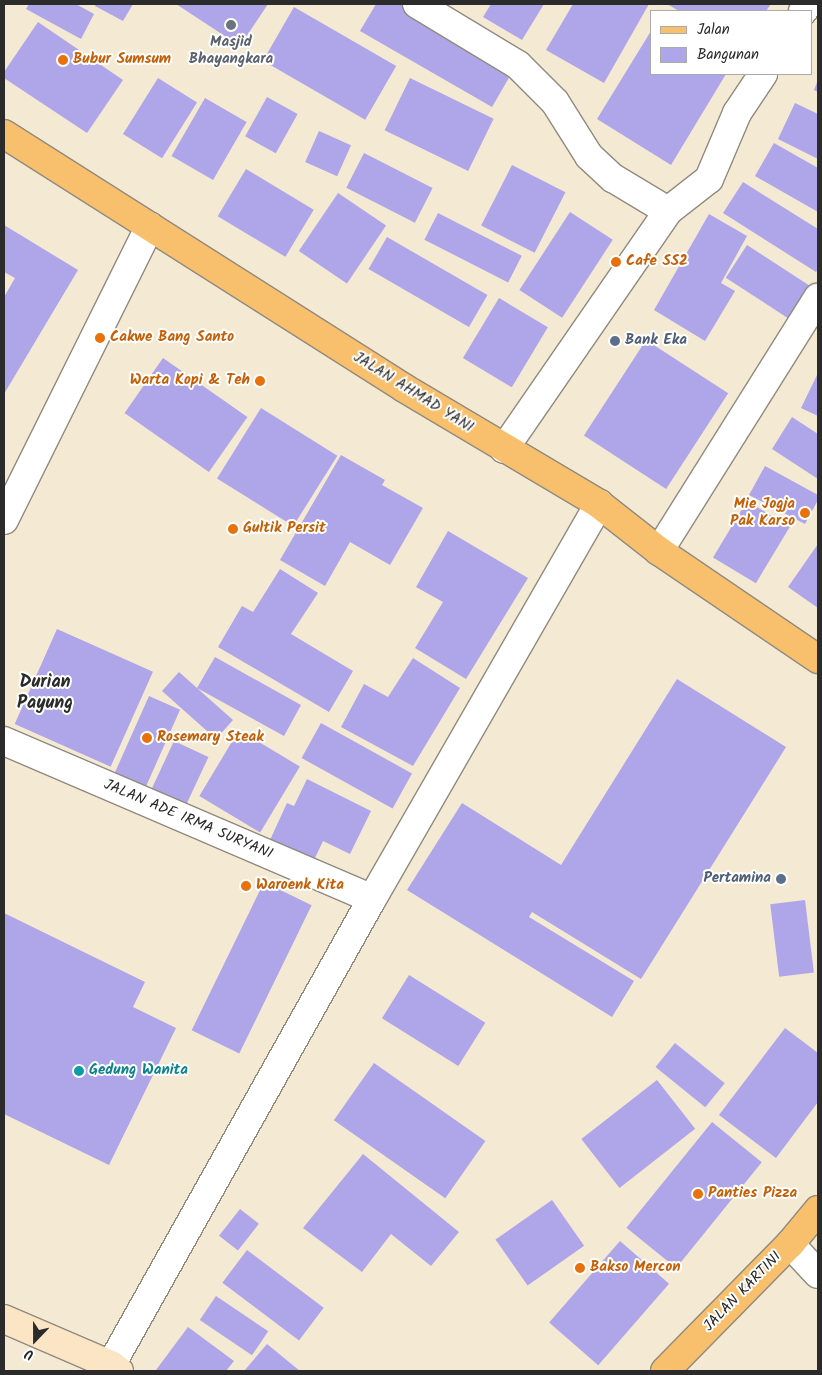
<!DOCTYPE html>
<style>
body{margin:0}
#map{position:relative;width:822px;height:1375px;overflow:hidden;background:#f4e9d3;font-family:Kalam,sans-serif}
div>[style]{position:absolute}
.building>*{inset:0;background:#afa5e9;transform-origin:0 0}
.roads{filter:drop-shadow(1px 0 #908a7f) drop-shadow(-1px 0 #908a7f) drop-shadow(0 1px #908a7f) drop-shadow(0 -1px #908a7f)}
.street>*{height:28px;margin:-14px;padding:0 14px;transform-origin:14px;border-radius:14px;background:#fff}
.secondary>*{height:28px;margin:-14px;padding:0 14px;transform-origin:14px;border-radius:14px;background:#fce5c4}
.primary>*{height:28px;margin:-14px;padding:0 14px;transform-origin:14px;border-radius:14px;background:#f8bf6c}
.highway>*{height:28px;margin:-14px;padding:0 14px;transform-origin:14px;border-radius:14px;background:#f8bf6c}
.dots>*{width:14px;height:14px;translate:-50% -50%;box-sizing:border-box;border:2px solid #fff;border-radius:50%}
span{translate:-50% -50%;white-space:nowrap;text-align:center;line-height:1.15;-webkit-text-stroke:4px #fff;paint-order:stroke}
.worship-label{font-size:15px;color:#5b616d;font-weight:700}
.food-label{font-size:15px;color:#c56008;font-weight:700}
.left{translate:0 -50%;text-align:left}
.right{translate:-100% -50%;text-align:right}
.service-label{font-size:15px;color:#4e5e75;font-weight:700}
.street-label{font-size:15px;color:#2b2b2b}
.culture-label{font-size:15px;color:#0d838f;font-weight:700}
.quarter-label{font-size:18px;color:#2b2b2b;font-weight:700}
.frame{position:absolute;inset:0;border:5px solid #2b2b2b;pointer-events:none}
.legend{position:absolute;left:650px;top:10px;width:162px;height:65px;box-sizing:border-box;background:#fff;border:1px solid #aaa;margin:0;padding:6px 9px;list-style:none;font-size:15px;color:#2b2b2b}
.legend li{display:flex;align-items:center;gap:10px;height:25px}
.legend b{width:25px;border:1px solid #aaa}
.north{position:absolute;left:10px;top:1315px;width:50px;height:50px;-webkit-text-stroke:4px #fff;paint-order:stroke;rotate:202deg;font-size:14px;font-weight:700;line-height:20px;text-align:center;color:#2b2b2b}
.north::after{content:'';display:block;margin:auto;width:18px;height:22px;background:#2b2b2b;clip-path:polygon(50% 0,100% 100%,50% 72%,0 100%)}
</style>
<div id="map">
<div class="building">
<div style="clip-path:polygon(29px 4px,76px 4px,94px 14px,81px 39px,26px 9px)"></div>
<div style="clip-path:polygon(96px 4px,133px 4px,123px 21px,95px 6px)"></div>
<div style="clip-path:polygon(176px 4px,268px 4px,240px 46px)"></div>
<div style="clip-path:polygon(376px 4px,401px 4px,514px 69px,492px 107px,360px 31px)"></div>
<div style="clip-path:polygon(491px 4px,544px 4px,522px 40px,483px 17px)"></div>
<div style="clip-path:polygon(573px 4px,649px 4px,604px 83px,546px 50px)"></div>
<div style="clip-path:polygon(667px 4px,771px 4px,766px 11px,679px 11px)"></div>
<div style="left:294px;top:7px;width:118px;height:62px;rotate:30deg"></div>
<div style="clip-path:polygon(38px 22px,123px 80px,87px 133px,4px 78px,4px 72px)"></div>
<div style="clip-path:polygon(651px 31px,651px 74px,726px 74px,671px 165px,597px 119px)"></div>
<div style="left:158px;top:78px;width:46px;height:66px;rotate:32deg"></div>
<div style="left:410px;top:78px;width:93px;height:58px;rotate:26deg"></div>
<div style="clip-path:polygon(818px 80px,818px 92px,814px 90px)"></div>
<div style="left:267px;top:97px;width:35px;height:45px;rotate:29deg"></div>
<div style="left:205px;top:98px;width:48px;height:67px;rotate:30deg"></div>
<div style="clip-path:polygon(795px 103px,818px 114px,818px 159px,778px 139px)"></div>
<div style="left:319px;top:131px;width:35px;height:34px;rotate:24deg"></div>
<div style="clip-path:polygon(774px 143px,818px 168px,818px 212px,755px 176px)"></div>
<div style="left:364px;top:153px;width:77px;height:39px;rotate:27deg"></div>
<div style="left:512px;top:165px;width:60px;height:68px;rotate:27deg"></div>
<div style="left:246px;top:169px;width:79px;height:55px;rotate:31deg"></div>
<div style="clip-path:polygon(743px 182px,818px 229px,818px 269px,816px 272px,723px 213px)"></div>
<div style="left:338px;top:193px;width:58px;height:70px;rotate:34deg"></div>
<div style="left:570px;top:212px;width:51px;height:93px;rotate:33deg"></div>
<div style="left:438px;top:213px;width:94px;height:30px;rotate:27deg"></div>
<div style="clip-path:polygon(709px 214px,747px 236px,721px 283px,735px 291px,705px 341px,654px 310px)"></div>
<div style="clip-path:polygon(4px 225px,78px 270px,4px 394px,4px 297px,15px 278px,4px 272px)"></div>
<div style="left:387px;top:237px;width:116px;height:37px;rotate:30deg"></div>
<div style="left:747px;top:245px;width:83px;height:39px;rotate:33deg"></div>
<div style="left:499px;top:298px;width:57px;height:70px;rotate:31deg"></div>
<div style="left:646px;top:340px;width:98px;height:114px;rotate:33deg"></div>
<div style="left:163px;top:358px;width:103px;height:67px;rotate:35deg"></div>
<div style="clip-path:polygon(818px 373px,818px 416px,801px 408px)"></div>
<div style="left:261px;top:408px;width:90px;height:83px;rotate:32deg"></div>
<div style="clip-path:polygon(792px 417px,818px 434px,818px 479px,772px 449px)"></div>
<div style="clip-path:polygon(341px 455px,385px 480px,382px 485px,423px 508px,390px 565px,350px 542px,325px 586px,280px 560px)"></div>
<div style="clip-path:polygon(765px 466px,818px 495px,818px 500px,805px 524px,749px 495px)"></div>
<div style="left:747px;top:501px;width:50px;height:66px;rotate:31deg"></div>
<div style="clip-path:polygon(448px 531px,528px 578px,466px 679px,415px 648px,443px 602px,416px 587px)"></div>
<div style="clip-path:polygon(818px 544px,818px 608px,788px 587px)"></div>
<div style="clip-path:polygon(280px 569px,318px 593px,291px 634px,353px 671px,329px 712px,218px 647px,242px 606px,253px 612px)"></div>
<div style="left:57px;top:629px;width:105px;height:104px;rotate:24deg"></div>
<div style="clip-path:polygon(215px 657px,301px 705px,284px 736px,197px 688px,233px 720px,216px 739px,162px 691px,179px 672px,197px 688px)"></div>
<div style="clip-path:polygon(413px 658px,460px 688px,413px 766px,341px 727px,364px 684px,388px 697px)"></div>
<div style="clip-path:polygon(677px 679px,786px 747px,641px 979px,532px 912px,529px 917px,634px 981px,612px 1017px,407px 890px,462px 803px,561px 865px)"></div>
<div style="left:149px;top:696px;width:34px;height:86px;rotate:24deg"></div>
<div style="left:321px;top:723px;width:104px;height:40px;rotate:29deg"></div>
<div style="left:239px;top:730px;width:71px;height:77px;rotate:31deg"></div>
<div style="left:174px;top:741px;width:38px;height:61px;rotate:25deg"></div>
<div style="clip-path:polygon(307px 779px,371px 811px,350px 854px,323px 841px,314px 860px,270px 840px,287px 803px,294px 806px)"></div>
<div style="left:264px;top:882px;width:53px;height:165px;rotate:26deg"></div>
<div style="left:805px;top:900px;width:73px;height:35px;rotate:83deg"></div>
<div style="clip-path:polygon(4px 913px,145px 982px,133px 1007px,176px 1028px,109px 1165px,4px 1114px)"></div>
<div style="left:409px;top:975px;width:90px;height:51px;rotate:32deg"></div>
<div style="clip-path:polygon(785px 1028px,818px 1053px,818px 1102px,776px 1158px,719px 1115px)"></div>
<div style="left:675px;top:1043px;width:64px;height:31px;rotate:39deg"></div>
<div style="left:374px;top:1063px;width:136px;height:70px;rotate:35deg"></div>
<div style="left:657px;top:1080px;width:62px;height:96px;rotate:52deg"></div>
<div style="left:712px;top:1122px;width:64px;height:136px;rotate:39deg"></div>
<div style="clip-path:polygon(363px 1154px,459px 1232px,431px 1266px,391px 1234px,362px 1272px,303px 1228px)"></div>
<div style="left:552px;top:1200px;width:56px;height:69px;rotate:55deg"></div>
<div style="left:240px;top:1209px;width:24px;height:34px;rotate:38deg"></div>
<div style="left:620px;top:1241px;width:65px;height:108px;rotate:41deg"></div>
<div style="left:247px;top:1250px;width:96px;height:41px;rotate:37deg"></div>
<div style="left:216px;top:1296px;width:63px;height:29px;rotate:34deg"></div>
<div style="clip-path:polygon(188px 1327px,234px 1361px,226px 1371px,156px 1370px)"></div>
<div style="clip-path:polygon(267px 1344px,300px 1371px,244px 1371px)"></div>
</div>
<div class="roads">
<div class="street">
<div style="left:417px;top:4px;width:118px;rotate:31.1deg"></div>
<div style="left:518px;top:65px;width:52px;rotate:45deg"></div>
<div style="left:555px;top:102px;width:64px;rotate:57.8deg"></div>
<div style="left:589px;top:156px;width:33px;rotate:43deg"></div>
<div style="left:613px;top:178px;width:64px;rotate:31deg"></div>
<div style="left:803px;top:11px;width:9px;rotate:-54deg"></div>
<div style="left:504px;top:449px;width:289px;rotate:-55.4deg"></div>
<div style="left:668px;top:211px;width:52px;rotate:-38deg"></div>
<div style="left:709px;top:179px;width:72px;rotate:-67deg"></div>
<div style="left:737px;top:113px;width:47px;rotate:-56.3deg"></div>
<div style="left:4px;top:520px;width:328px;rotate:-63.6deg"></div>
<div style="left:659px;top:551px;width:299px;rotate:-57.9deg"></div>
<div style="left:4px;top:741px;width:400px;rotate:23.2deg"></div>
<div style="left:790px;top:1244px;width:41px;rotate:47deg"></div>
<div style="left:111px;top:1365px;width:534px;rotate:-60.75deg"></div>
<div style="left:372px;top:899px;width:456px;rotate:-60.1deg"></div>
</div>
<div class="secondary">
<div style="left:4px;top:1319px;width:116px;rotate:23.3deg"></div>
<div style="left:111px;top:1365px;width:10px;rotate:37deg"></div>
</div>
<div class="primary">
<div style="left:4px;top:134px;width:474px;rotate:32.4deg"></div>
<div style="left:404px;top:388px;width:227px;rotate:30.7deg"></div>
<div style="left:599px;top:504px;width:76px;rotate:38.1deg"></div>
<div style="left:659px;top:551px;width:192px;rotate:34.2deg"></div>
</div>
<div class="highway">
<div style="left:665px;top:1371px;width:178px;rotate:-45.5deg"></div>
<div style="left:790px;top:1244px;width:44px;rotate:-50.5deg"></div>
</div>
</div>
<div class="dots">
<div style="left:231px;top:25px;background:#6b7280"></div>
<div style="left:63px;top:60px;background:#e8710a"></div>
<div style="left:616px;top:262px;background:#e8710a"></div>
<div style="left:100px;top:338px;background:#e8710a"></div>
<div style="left:615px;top:341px;background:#5c6f8a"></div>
<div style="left:260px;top:381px;background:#e8710a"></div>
<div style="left:805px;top:513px;background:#e8710a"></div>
<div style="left:233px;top:529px;background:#e8710a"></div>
<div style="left:147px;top:738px;background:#e8710a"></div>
<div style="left:781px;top:879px;background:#5c6f8a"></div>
<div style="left:246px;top:886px;background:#e8710a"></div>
<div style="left:79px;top:1071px;background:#0f9aa8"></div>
<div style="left:698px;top:1194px;background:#e8710a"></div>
<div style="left:580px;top:1268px;background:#e8710a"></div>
</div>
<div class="worship-label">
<span style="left:231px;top:51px">Masjid<br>Bhayangkara</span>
</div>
<div class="food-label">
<span class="left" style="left:73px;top:60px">Bubur Sumsum</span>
<span class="left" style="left:626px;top:262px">Cafe SS2</span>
<span class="left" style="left:110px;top:338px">Cakwe Bang Santo</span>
<span class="right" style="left:250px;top:381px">Warta Kopi &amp; Teh</span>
<span class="right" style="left:795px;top:513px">Mie Jogja<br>Pak Karso</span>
<span class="left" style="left:243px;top:529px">Gultik Persit</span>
<span class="left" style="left:157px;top:738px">Rosemary Steak</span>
<span class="left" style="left:256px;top:886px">Waroenk Kita</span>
<span class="left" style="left:708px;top:1194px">Panties Pizza</span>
<span class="left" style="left:590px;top:1268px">Bakso Mercon</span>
</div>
<div class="service-label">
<span class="left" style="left:625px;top:341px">Bank Eka</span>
<span class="right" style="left:771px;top:879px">Pertamina</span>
</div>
<div class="street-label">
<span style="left:413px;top:393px;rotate:32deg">JALAN AHMAD YANI</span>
<span style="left:188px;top:820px;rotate:23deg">JALAN ADE IRMA SURYANI</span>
<span style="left:743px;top:1292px;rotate:-46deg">JALAN KARTINI</span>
</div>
<div class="culture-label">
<span class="left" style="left:89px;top:1071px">Gedung Wanita</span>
</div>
<div class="quarter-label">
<span style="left:45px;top:694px">Durian<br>Payung</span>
</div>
<div class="frame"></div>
<ul class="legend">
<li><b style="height:6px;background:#f8bf6c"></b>Jalan</li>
<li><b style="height:14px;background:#afa5e9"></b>Bangunan</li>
</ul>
<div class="north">U</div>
</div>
